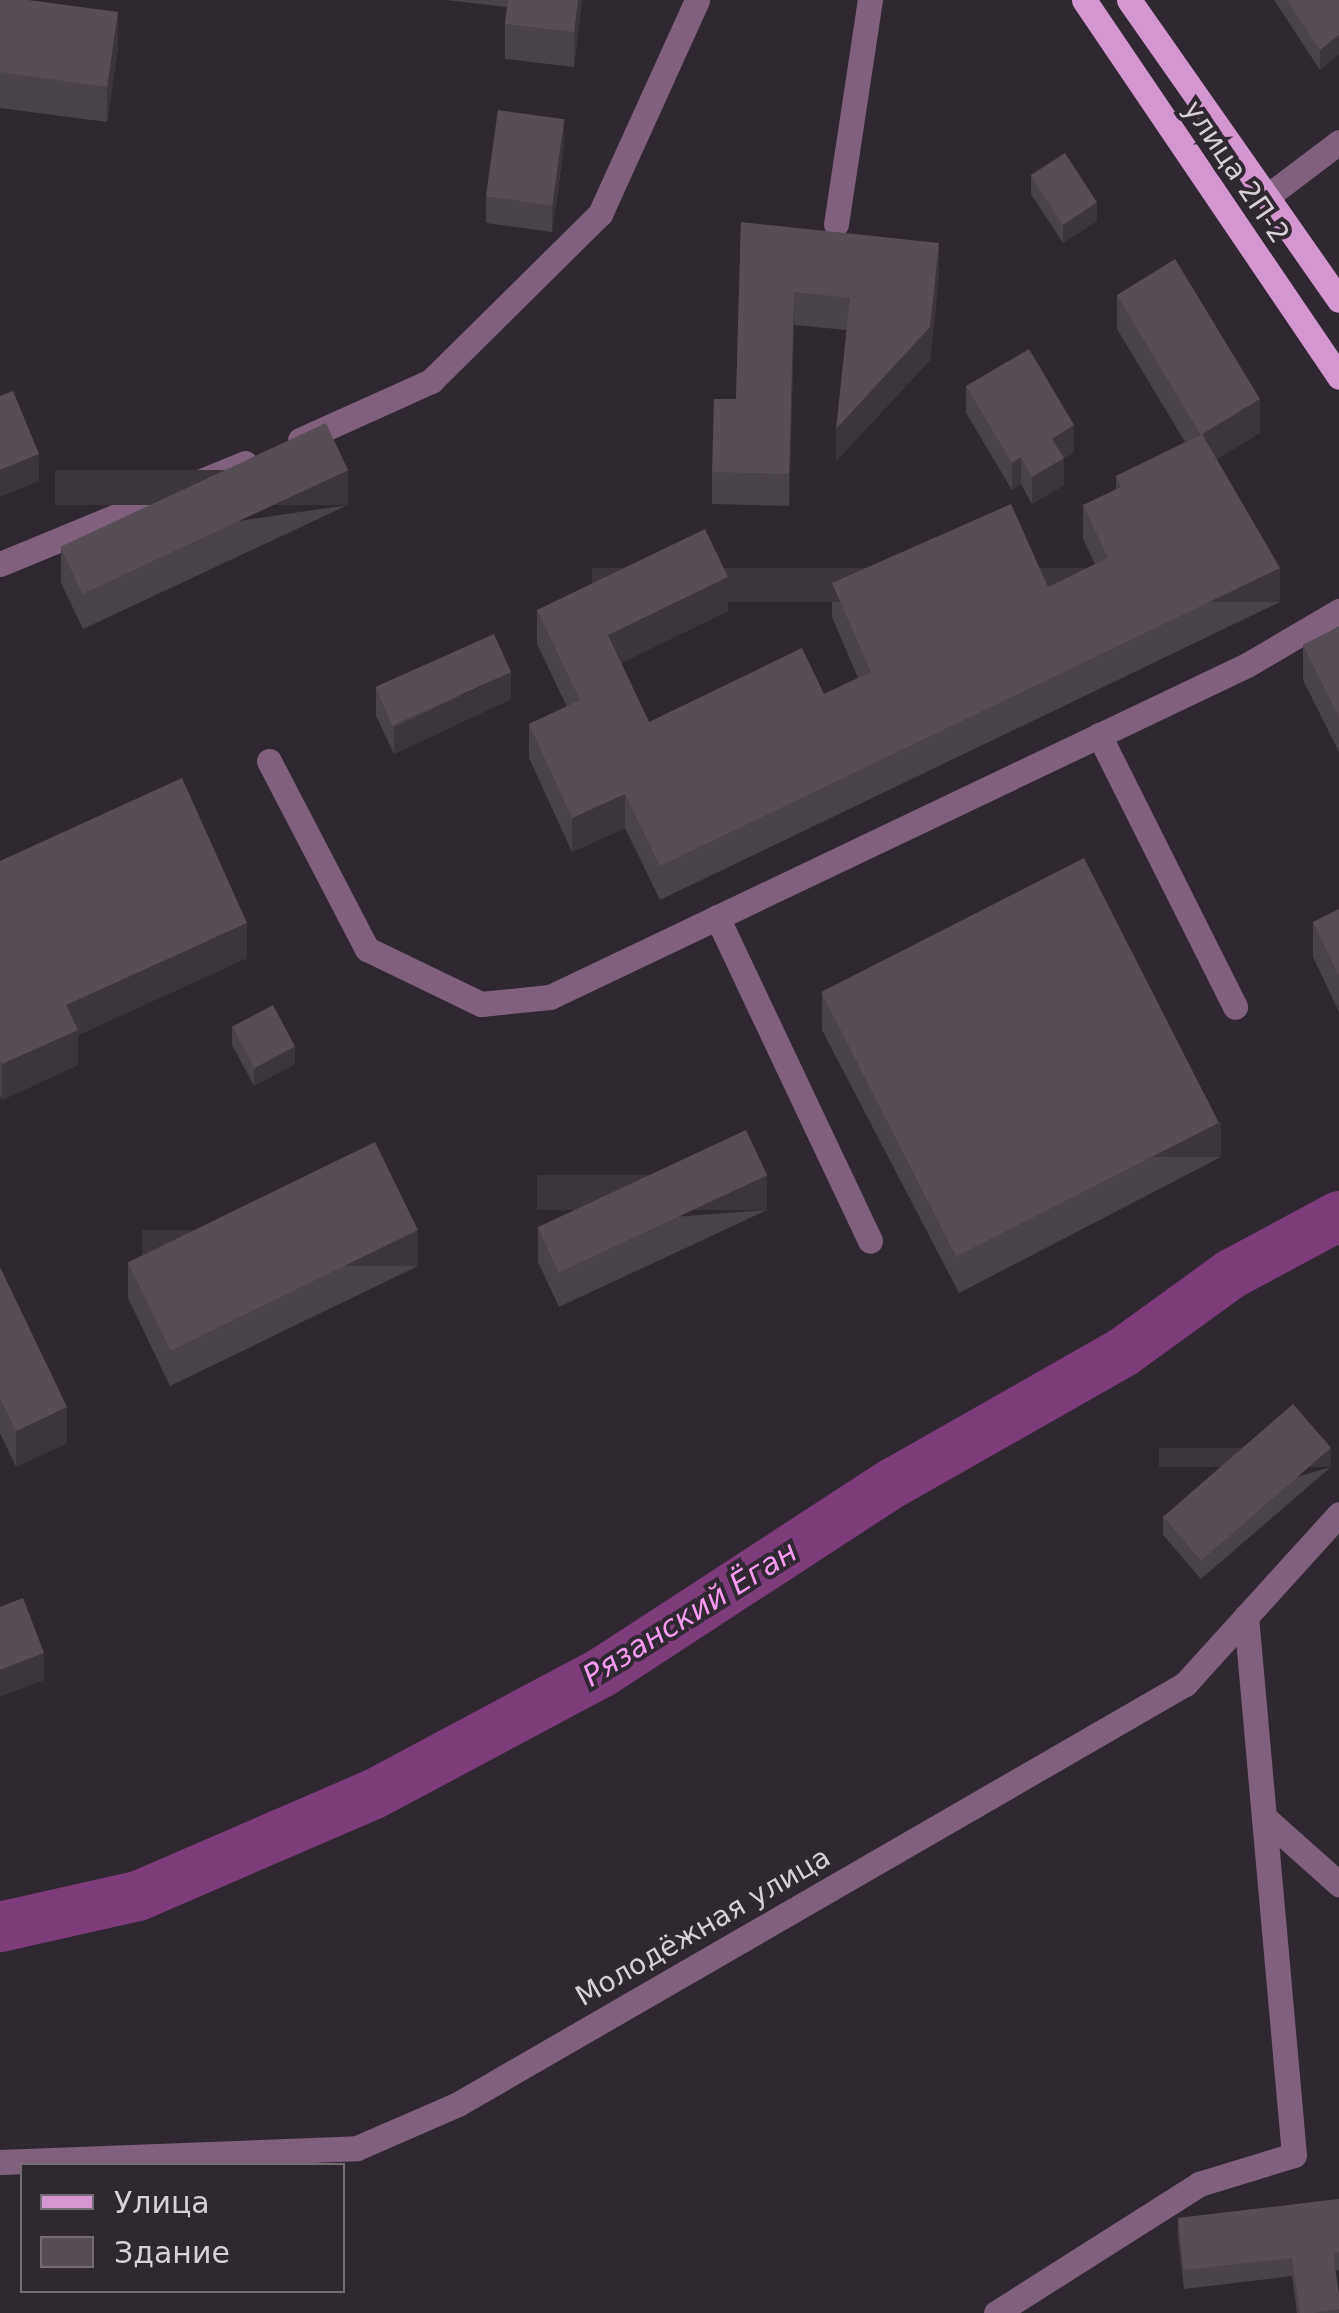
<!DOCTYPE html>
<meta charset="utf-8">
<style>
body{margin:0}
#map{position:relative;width:1339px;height:2313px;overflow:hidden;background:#302830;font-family:"DejaVu Sans",sans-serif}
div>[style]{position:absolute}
.river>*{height:50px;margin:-25px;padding:0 25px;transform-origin:25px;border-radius:25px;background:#7e3c7b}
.minor>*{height:25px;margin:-12.5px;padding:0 12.5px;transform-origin:12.5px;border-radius:12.5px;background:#7f617d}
.major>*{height:25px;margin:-12.5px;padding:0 12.5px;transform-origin:12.5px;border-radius:12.5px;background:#d396cf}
.wall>*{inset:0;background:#4a4249}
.shaded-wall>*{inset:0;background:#3c363c;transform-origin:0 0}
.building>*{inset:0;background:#564d55;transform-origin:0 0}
span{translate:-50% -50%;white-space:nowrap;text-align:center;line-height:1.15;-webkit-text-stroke:8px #302830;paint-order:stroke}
.street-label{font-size:28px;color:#d7d1d6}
.water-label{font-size:30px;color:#f79bf1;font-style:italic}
.legend{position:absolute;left:20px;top:2163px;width:325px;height:130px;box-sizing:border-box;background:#302830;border:2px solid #736c72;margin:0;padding:12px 18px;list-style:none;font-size:30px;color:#d7d1d6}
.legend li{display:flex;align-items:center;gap:20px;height:50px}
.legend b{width:50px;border:2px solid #736c72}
</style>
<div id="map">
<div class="river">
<div style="left:0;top:1927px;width:141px;rotate:-12.7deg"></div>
<div style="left:138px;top:1896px;width:257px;rotate:-23.4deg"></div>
<div style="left:374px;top:1794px;width:257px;rotate:-28.1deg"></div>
<div style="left:601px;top:1673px;width:348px;rotate:-33.1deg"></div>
<div style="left:893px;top:1483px;width:263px;rotate:-29.6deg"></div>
<div style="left:1122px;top:1353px;width:135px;rotate:-35.9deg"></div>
<div style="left:1231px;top:1274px;width:123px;rotate:-28.2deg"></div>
</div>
<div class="minor">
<div style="left:1269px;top:195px;width:88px;rotate:-37.1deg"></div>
<div style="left:836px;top:224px;width:227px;rotate:-81.4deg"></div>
<div style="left:300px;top:440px;width:144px;rotate:-24.2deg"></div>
<div style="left:431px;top:381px;width:238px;rotate:-44.7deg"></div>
<div style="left:600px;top:214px;width:235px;rotate:-65.6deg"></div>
<div style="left:0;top:564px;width:265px;rotate:-22.4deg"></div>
<div style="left:1099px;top:735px;width:304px;rotate:63.4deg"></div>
<div style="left:269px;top:761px;width:212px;rotate:62.5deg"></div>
<div style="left:367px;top:949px;width:127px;rotate:25.8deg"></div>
<div style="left:481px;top:1004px;width:69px;rotate:-5.8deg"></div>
<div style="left:550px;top:997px;width:772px;rotate:-25.47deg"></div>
<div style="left:1247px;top:665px;width:107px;rotate:-30.4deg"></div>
<div style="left:717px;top:917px;width:358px;rotate:64.7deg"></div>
<div style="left:1264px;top:1817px;width:101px;rotate:41.8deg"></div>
<div style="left:0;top:2162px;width:357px;rotate:-2.2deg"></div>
<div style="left:357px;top:2148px;width:110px;rotate:-23.5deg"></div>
<div style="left:458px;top:2104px;width:840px;rotate:-30.02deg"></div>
<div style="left:1185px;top:1684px;width:229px;rotate:-47.8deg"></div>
<div style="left:996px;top:2313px;width:241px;rotate:-32.4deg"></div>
<div style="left:1199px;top:2184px;width:99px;rotate:-17deg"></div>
<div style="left:1294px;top:2155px;width:541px;rotate:-95.09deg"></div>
</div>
<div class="major">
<div style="left:1084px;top:0;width:455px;rotate:55.9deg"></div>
<div style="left:1129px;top:0;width:366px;rotate:55deg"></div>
</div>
<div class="wall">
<div style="clip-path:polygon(0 0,118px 48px,107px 122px,0 108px)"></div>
<div style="clip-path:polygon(446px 0,582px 0,574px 67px,505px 59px,505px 24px,507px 7px)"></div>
<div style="clip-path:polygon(1274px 0,1339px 0,1320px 70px)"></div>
<div style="clip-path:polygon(564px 146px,552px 232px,486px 223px,486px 196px)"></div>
<div style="clip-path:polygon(1031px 176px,1097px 221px,1063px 243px,1031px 194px)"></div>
<div style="clip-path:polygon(741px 222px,939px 275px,930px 360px,836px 461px,847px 330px,794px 325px,789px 506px,712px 504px,712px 472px,736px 399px)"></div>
<div style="clip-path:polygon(1117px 295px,1260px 433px,1217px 459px,1280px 602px,660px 900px,625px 828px,572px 852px,529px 758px,529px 724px,567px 707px,537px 644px,537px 610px,728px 611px,621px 663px,649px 722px,824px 694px,858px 678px,832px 617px,832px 583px,1048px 587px,1095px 564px,1083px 539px,1083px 505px,1116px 490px,1116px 476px,1185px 442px,1117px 329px)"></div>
<div style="clip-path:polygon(966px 386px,1074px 452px,1064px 459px,1064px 485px,1032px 504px,1021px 484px,1012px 490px,966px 413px)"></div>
<div style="clip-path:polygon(348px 505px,83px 629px,61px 583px,61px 547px)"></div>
<div style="clip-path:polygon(1339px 627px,1339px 752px,1303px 680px,1303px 645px)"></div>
<div style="clip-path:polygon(376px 689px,511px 699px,394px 754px,376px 716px)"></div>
<div style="clip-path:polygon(0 861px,247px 958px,78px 1035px,78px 1065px,2px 1100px,0 1095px)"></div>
<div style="clip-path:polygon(1339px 909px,1339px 1012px,1313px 957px,1313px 922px)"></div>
<div style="clip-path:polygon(822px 994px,1221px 1157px,959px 1293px,822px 1030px)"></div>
<div style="clip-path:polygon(232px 1026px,295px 1064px,254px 1086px,232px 1045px)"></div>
<div style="clip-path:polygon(767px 1210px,559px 1307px,538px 1262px,538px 1227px)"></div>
<div style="clip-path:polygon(128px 1263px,418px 1266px,170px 1386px,128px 1298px)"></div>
<div style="clip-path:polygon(0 1267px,67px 1443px,16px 1467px,0 1433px)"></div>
<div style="clip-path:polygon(1331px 1467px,1201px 1579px,1163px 1535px,1163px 1516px)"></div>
<div style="clip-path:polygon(1339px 2199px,1339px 2270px,1335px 2271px,1339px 2295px,1339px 2313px,1297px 2313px,1292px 2276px,1184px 2289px,1178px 2236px,1178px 2218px)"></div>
</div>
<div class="shaded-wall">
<div style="clip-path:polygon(578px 0,582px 0,574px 67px,574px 32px)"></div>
<div style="clip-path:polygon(118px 12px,118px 48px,107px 122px,107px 87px)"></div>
<div style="clip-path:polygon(1339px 35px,1339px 55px,1320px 70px,1320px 50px)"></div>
<div style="clip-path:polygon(564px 119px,564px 146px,552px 232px,552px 205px)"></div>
<div style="clip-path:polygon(1097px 203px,1097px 221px,1063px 243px,1063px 225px)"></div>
<div style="clip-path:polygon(939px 243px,939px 275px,930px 360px,836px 461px,836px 429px)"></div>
<div style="clip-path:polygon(794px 292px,794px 325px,789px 506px,789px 474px)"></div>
<div style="clip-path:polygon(1260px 399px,1260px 433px,1202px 468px,1202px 434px)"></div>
<div style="clip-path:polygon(1074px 425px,1074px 452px,1064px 459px,1064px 485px,1032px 504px,1032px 477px,1052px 439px)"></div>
<div style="clip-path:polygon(39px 454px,39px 481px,0 497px,0 470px)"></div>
<div style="clip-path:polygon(1021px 457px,1021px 484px,1012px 490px,1012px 463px)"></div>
<div style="left:348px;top:470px;width:35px;height:293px;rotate:90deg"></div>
<div style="left:1280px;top:568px;width:34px;height:688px;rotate:90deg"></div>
<div style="clip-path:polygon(728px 577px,728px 611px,608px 669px,608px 635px)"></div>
<div style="clip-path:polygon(511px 672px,511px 699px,394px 754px,394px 727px)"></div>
<div style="clip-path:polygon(625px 794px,625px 828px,572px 852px,572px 818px)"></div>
<div style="clip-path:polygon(247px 923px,247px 958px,78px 1035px,78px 1065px,2px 1100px,2px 1064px,66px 1005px)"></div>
<div style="clip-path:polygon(295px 1046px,295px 1064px,254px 1086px,254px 1068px)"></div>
<div style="left:1221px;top:1122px;width:35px;height:295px;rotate:90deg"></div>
<div style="left:767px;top:1175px;width:35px;height:230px;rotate:90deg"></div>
<div style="left:418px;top:1230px;width:36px;height:276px;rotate:90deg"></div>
<div style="clip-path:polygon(67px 1407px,67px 1443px,16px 1467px,16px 1431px)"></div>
<div style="left:1331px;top:1448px;width:19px;height:172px;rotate:90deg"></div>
<div style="clip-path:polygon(44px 1653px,44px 1680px,0 1697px,0 1670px)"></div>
</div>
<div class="building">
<div style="clip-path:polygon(0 0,28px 0,118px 12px,107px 87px,0 72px)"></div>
<div style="clip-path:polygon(508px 0,578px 0,574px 32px,505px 24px)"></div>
<div style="clip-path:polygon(1287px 0,1339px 0,1339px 35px,1320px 50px)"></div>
<div style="left:498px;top:110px;width:67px;height:87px;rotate:8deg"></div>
<div style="left:1065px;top:153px;width:59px;height:41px;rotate:57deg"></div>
<div style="clip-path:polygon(741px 222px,939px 243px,930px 327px,836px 429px,850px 298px,794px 292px,789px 474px,712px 472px,714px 399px,736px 399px)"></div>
<div style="clip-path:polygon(1175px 259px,1260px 399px,1202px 434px,1280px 568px,660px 866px,625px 794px,572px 818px,529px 724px,580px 700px,537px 610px,705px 529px,728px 577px,608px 635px,649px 722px,802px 648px,824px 694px,871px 672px,832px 583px,1011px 504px,1048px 587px,1108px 558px,1083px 505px,1121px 487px,1116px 476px,1201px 435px,1117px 295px)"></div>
<div style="clip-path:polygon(1029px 349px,1074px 425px,1052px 439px,1064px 458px,1032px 477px,1021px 457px,1012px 463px,966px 386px)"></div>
<div style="clip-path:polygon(13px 391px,39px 454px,0 470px,0 396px)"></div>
<div style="left:326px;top:423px;width:52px;height:293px;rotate:65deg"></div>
<div style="clip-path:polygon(1339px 627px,1339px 717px,1303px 645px)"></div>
<div style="left:494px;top:634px;width:42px;height:130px;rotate:66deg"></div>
<div style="clip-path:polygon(182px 778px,247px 923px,66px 1005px,78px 1030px,2px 1064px,0 1059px,0 861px)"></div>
<div style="left:1084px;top:858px;width:297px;height:295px;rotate:63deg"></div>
<div style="clip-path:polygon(1339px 909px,1339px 976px,1313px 922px)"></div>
<div style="left:273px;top:1005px;width:47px;height:46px;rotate:62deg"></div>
<div style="left:746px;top:1130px;width:50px;height:230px;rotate:65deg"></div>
<div style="left:375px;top:1142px;width:98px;height:275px;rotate:64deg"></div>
<div style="clip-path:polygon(0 1267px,67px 1407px,16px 1431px,0 1398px)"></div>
<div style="left:1293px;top:1404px;width:58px;height:172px;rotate:49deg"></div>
<div style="clip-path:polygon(23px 1598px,44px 1653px,0 1670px,0 1607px)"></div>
<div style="clip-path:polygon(1339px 2199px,1339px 2252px,1333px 2253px,1339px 2295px,1339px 2309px,1313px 2313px,1300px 2313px,1292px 2258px,1184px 2270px,1178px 2218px)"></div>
</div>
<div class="street-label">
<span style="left:1236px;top:172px;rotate:56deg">улица 2П-2</span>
<span style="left:703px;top:1927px;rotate:-30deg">Молодёжная улица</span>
</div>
<div class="water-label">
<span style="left:690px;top:1614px;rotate:-32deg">Рязанский Ёган</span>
</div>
<ul class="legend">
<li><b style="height:12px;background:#d396cf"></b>Улица</li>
<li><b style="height:28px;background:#564d55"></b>Здание</li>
</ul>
</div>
